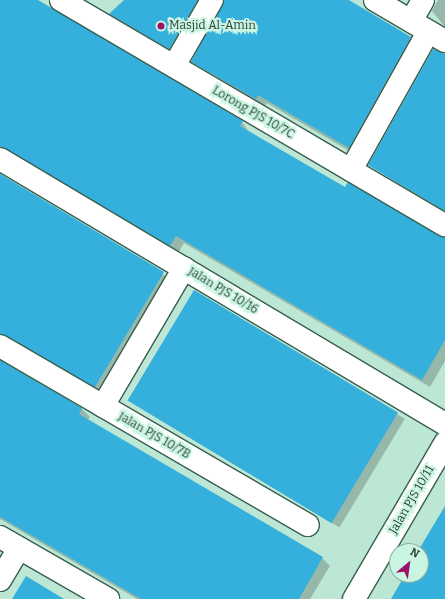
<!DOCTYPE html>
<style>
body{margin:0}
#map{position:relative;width:445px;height:599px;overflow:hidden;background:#bce7d5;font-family:Bitter,serif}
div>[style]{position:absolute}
.shadow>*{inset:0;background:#0003;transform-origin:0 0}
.building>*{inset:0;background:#35afdc;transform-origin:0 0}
.roads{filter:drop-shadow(1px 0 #375e4f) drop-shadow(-1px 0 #375e4f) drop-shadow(0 1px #375e4f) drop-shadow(0 -1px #375e4f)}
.street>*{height:22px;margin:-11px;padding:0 11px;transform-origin:11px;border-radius:11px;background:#fff}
.dots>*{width:11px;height:11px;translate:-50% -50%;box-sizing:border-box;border:2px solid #c9f5e2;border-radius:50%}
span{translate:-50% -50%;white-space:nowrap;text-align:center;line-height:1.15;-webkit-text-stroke:4px #c9f5e2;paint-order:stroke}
.poi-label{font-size:12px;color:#2e4039}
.left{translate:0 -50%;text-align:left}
.street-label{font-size:12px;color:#2e4039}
.north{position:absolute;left:389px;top:543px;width:40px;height:40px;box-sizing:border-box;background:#c9f5e2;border:1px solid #8bad9e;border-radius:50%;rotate:29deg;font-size:11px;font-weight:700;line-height:16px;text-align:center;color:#2e4039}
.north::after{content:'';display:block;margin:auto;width:14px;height:18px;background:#981369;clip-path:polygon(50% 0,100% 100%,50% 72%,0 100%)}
</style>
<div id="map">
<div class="shadow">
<div style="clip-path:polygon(0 0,35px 0,242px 122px,249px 132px,345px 189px,445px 237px,445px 361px,430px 387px,184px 243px,178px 253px,0 158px)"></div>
<div style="clip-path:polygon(125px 0,213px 0,178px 57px,110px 14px)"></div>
<div style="clip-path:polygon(224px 0,347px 0,419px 46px,358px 156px,267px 103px,264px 107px,192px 61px,224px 6px)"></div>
<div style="clip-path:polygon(438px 0,445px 0,445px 27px,432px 11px)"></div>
<div style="clip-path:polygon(445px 54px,445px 213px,369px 165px)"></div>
<div style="clip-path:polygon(0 175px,172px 280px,103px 394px,0 345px)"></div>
<div style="left:194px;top:292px;width:246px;height:127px;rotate:31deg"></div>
<div style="clip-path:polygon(0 360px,82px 409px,90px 417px,87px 421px,322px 558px,330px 566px,310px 599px,137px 599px,0 519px)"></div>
</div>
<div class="building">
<div style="clip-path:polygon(0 0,38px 0,243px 121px,240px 126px,345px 187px,348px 182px,445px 237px,445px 340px,422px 380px,176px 236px,170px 246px,0 147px)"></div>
<div style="clip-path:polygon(124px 0,198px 0,169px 49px,109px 14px)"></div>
<div style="clip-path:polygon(224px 0,349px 0,411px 37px,349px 148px,258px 95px,256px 99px,191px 62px)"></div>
<div style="clip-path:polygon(433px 49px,445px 53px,445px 211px,368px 165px)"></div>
<div style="clip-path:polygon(0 174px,164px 272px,95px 387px,0 334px)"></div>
<div style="left:194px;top:290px;width:238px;height:129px;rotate:31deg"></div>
<div style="clip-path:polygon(0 360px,82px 408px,79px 414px,323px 557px,299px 599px,141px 599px,0 517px)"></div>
<div style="clip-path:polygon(445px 506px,445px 599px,391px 599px,405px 575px,421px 575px,418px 551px)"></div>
<div style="clip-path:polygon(26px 576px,64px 599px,12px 599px)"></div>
</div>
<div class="roads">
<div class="street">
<div style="left:61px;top:0;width:445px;rotate:30.4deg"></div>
<div style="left:375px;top:0;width:81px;rotate:30.4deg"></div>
<div style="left:411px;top:21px;width:24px;rotate:-60deg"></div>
<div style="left:174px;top:66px;width:76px;rotate:-60.1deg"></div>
<div style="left:0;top:159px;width:518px;rotate:30.77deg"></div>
<div style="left:351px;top:170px;width:158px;rotate:-60.8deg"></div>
<div style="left:0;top:346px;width:356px;rotate:30.2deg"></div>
<div style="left:103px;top:406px;width:160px;rotate:-59.6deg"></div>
<div style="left:0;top:537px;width:125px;rotate:29.9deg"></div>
<div style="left:0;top:580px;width:37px;rotate:-59deg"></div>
<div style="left:354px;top:599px;width:181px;rotate:-59.7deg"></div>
</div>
</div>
<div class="dots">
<div style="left:161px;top:26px;background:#981369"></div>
</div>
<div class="poi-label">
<span class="left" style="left:169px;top:26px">Masjid Al-Amin</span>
</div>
<div class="street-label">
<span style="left:253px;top:113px;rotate:30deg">Lorong PJS 10/7C</span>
<span style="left:223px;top:291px;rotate:31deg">Jalan PJS 10/16</span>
<span style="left:154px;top:436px;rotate:30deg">Jalan PJS 10/7B</span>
<span style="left:412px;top:500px;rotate:-60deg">Jalan PJS 10/11</span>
</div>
<div class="north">N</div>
</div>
